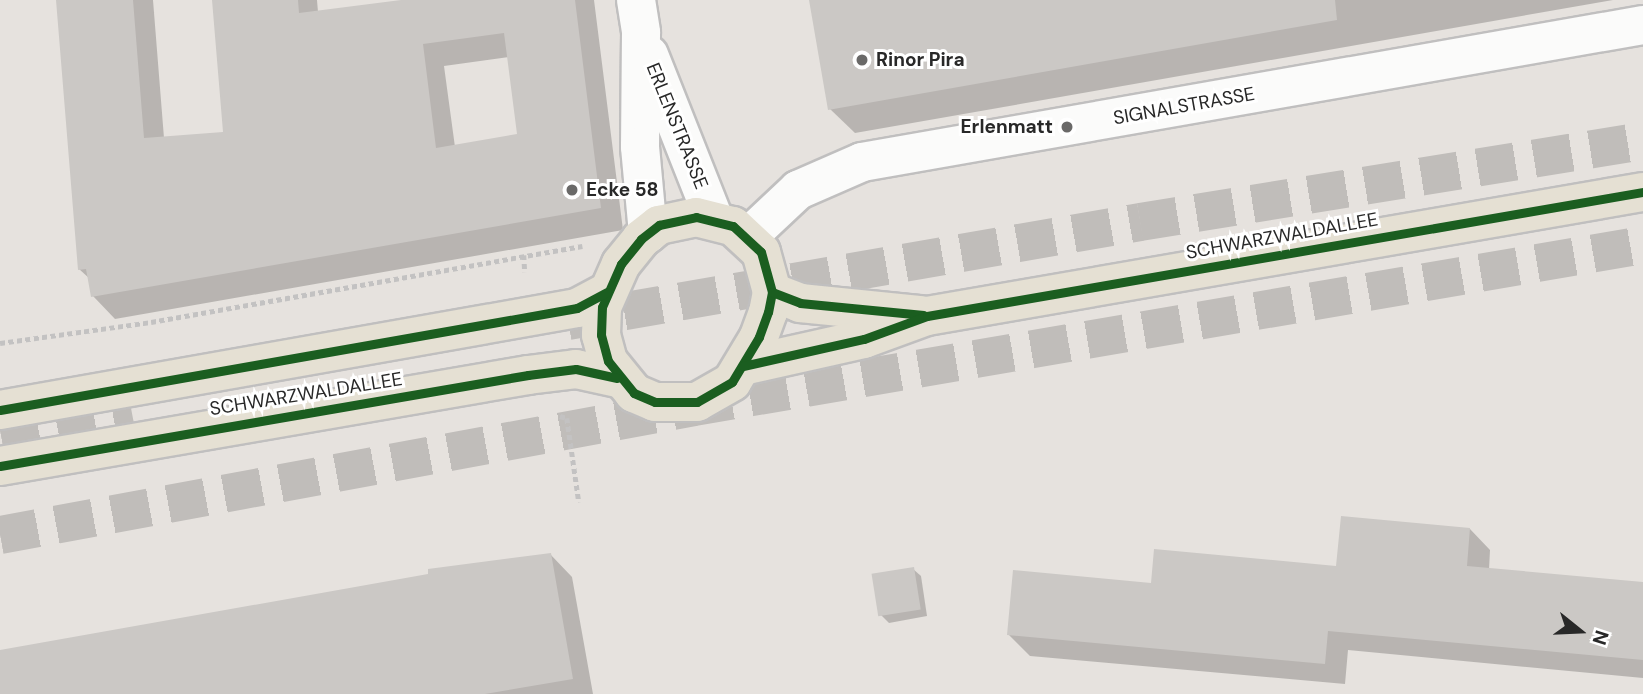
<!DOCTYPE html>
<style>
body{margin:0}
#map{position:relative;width:1643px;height:694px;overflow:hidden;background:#e6e2de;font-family:"DM Sans",sans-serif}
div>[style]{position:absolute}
.shadow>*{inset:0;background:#0003}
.building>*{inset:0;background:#cbc8c5;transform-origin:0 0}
.highway-tunnel>*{height:38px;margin-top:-19px;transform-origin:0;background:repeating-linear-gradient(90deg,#c0bdba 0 38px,transparent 0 57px)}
.path>*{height:4.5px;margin-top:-2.25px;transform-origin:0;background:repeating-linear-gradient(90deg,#c3c2c2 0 5px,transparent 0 8.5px)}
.roads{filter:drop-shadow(2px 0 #c0bfbf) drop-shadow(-2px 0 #c0bfbf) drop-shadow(0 2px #c0bfbf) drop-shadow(0 -2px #c0bfbf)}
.street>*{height:38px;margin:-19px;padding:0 19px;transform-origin:19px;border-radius:19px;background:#fbfbfa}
.primary>*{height:38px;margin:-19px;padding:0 19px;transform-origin:19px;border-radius:19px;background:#e5e0d3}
.cycleway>*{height:9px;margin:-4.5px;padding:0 4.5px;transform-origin:4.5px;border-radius:4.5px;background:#1b5e20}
.dots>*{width:19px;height:19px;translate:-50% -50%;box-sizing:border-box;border:4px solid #fff;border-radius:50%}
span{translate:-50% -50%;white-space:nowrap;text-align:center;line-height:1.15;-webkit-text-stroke:6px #fff;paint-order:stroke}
.poi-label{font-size:19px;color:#282828;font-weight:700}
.left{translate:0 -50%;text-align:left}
.right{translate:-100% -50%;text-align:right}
.street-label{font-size:19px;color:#282828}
.north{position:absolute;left:1545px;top:596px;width:70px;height:70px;-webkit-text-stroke:5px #fff;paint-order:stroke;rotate:108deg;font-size:19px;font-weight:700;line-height:28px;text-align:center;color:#282828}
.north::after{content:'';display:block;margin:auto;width:24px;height:32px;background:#282828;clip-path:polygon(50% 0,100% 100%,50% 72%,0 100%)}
</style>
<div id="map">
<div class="shadow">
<div style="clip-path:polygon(evenodd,58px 0,153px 0,164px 138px,225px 133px,214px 0,317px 0,318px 12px,415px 0,594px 0,623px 230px,115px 319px,93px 296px,90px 279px,79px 269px,58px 0,509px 57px,519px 135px,455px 147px,444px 66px,509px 57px)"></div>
<div style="clip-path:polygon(811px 0,1613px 0,855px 133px,830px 109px)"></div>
<div style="clip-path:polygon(1470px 529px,1490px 550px,1489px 570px,1643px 584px,1643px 678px,1348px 650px,1345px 684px,1030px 656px,1009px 635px,1153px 585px,1338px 568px)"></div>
<div style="clip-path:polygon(550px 554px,572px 577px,593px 694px,0 694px,0 652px,430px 576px,430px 570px)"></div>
<div style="clip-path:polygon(913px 569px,921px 576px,927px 616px,889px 623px,881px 615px)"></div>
</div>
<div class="building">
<div style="clip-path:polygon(evenodd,56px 0,133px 0,144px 138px,223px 132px,212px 0,298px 0,299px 13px,401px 0,575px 0,601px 208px,91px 297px,86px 269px,78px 270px,56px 0,504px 33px,517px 134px,436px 148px,423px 44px,504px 33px)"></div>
<div style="clip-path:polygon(809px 0,1335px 0,1337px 20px,828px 110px)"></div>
<div style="clip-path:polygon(1341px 516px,1470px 528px,1467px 566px,1643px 582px,1643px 660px,1328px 631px,1325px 664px,1007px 635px,1013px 570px,1151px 583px,1154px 549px,1336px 566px)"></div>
<div style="clip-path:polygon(551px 553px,573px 679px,485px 694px,0 694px,0 650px,428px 574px,428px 569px)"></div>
<div style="left:914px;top:567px;width:43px;height:43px;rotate:81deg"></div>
</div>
<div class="highway-tunnel">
<div style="left:568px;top:321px;width:581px;rotate:-9.82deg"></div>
<div style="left:1140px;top:222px;width:509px;rotate:-9.15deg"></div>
<div style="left:0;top:431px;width:133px;rotate:-10.8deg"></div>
<div style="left:0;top:535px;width:706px;rotate:-10.45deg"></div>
<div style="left:694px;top:407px;width:963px;rotate:-9.69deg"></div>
</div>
<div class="path">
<div style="left:524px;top:255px;width:17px;rotate:87deg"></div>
<div style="left:0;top:343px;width:152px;rotate:-7.9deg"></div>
<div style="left:151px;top:322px;width:438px;rotate:-10deg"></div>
<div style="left:560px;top:416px;width:7px;rotate:16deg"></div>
<div style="left:567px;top:418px;width:85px;rotate:81.9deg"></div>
</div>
<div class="roads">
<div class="street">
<div style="left:636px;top:0;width:33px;rotate:81deg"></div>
<div style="left:641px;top:33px;width:114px;rotate:90.5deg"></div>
<div style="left:640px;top:147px;width:87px;rotate:84.7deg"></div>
<div style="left:649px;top:55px;width:176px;rotate:68.4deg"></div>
<div style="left:748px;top:237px;width:69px;rotate:-43.2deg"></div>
<div style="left:798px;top:190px;width:70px;rotate:-23.6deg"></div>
<div style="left:862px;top:162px;width:793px;rotate:-9.95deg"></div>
</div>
<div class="primary">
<div style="left:696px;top:217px;width:38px;rotate:14deg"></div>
<div style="left:733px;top:226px;width:38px;rotate:43deg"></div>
<div style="left:761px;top:252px;width:41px;rotate:74.6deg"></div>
<div style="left:772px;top:292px;width:20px;rotate:101deg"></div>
<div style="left:768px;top:312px;width:27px;rotate:110deg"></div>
<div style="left:759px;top:337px;width:52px;rotate:121deg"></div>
<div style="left:732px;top:382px;width:40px;rotate:150.3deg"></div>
<div style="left:697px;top:402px;width:42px;rotate:180deg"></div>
<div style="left:655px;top:402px;width:23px;rotate:-157deg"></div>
<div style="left:634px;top:393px;width:41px;rotate:-129.1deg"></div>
<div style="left:608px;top:361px;width:27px;rotate:-105deg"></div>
<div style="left:601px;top:335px;width:28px;rotate:-88deg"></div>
<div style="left:602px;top:307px;width:47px;rotate:-66.2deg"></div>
<div style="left:621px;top:264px;width:32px;rotate:-51deg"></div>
<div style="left:641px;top:239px;width:23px;rotate:-38deg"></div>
<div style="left:659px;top:225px;width:38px;rotate:-12deg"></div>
<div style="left:772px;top:292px;width:30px;rotate:21deg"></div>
<div style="left:800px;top:303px;width:122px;rotate:5.7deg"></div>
<div style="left:743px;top:366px;width:124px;rotate:-12.6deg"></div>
<div style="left:864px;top:339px;width:67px;rotate:-20.1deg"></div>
<div style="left:927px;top:316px;width:727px;rotate:-9.83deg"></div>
<div style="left:0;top:410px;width:586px;rotate:-10.02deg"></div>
<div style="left:577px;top:308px;width:34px;rotate:-28deg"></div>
<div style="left:0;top:466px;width:536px;rotate:-9.78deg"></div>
<div style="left:528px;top:375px;width:48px;rotate:-7.1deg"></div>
<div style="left:576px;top:369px;width:42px;rotate:12.4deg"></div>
</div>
</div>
<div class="cycleway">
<div style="left:696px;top:217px;width:38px;rotate:14deg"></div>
<div style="left:733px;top:226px;width:38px;rotate:43deg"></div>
<div style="left:761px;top:252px;width:41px;rotate:74.6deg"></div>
<div style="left:772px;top:292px;width:20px;rotate:101deg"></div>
<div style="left:768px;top:312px;width:27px;rotate:110deg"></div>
<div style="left:759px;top:337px;width:52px;rotate:121deg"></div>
<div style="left:732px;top:382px;width:40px;rotate:150.3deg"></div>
<div style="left:697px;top:402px;width:42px;rotate:180deg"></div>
<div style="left:655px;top:402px;width:23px;rotate:-157deg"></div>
<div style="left:634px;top:393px;width:41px;rotate:-129.1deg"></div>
<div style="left:608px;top:361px;width:27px;rotate:-105deg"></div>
<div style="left:601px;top:335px;width:28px;rotate:-88deg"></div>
<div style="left:602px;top:307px;width:47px;rotate:-66.2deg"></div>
<div style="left:621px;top:264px;width:32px;rotate:-51deg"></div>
<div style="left:641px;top:239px;width:23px;rotate:-38deg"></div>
<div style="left:659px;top:225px;width:38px;rotate:-12deg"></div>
<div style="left:772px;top:292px;width:30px;rotate:21deg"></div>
<div style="left:800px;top:303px;width:124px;rotate:5.6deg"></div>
<div style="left:743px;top:366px;width:124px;rotate:-12.6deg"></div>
<div style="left:864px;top:339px;width:67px;rotate:-20.1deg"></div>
<div style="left:927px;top:316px;width:727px;rotate:-9.83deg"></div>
<div style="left:0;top:410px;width:586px;rotate:-10.02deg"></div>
<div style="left:577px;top:308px;width:34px;rotate:-28deg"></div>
<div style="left:0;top:466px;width:536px;rotate:-9.78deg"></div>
<div style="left:528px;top:375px;width:48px;rotate:-7.1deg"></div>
<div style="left:576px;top:369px;width:42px;rotate:12.4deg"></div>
</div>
<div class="dots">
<div style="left:862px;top:60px;background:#6a6968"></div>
<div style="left:1067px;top:127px;background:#6a6968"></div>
<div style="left:572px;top:190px;background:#6a6968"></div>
</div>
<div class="poi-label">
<span class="left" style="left:876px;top:60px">Rinor Pira</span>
<span class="right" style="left:1053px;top:127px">Erlenmatt</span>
<span class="left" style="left:586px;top:190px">Ecke 58</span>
</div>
<div class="street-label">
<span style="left:1184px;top:106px;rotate:-10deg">SIGNALSTRASSE</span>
<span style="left:677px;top:126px;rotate:68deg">ERLENSTRASSE</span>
<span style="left:1282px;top:236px;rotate:-10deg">SCHWARZWALDALLEE</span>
<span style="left:306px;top:394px;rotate:-9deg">SCHWARZWALDALLEE</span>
</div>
<div class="north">N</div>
</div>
